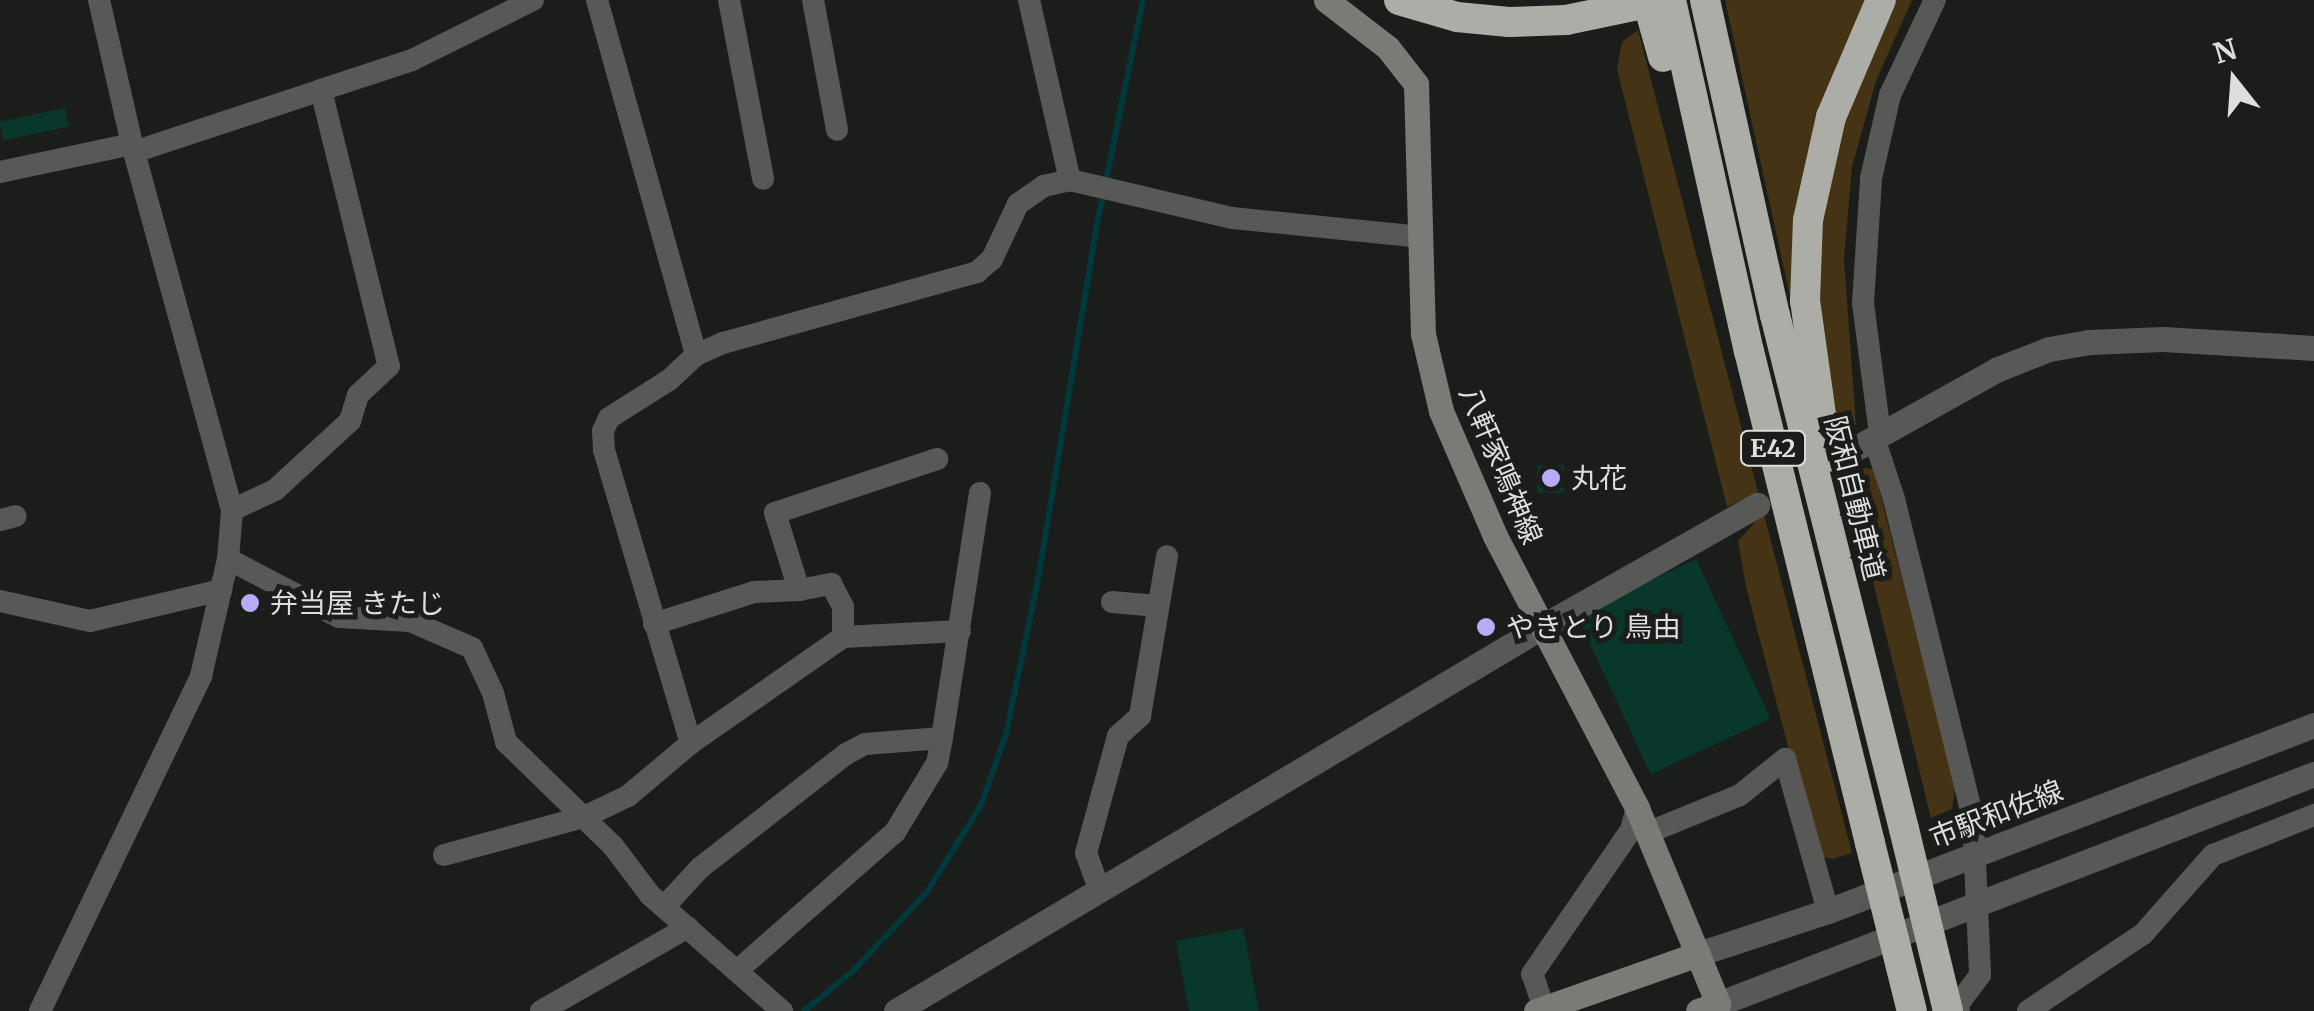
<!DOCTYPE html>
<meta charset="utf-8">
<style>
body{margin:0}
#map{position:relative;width:2314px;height:1011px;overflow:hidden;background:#1b1d1a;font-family:Merriweather,"Noto Sans JP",serif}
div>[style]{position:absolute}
.green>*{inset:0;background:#443314}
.stream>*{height:6px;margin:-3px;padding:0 3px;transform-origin:3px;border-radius:3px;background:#00383c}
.building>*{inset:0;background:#08382b;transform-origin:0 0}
.minor>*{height:22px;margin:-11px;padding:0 11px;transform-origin:11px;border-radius:11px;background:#585956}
.tertiary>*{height:25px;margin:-12.5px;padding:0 12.5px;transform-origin:12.5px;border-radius:12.5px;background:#585956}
.secondary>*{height:25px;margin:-12.5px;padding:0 12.5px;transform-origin:12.5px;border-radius:12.5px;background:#7a7b77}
.motorway>*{height:30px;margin:-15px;padding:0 15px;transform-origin:15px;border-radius:15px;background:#adada8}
.motorway-bridge>*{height:30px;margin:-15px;padding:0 15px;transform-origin:15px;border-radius:15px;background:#adada8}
.dots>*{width:28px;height:28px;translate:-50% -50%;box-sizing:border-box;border:5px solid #1b1d1a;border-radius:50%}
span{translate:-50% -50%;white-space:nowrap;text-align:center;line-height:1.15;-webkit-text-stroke:10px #1b1d1a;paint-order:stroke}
.shield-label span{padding:2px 8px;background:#1b1d1a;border:2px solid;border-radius:8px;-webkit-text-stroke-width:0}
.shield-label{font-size:25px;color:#dddfdc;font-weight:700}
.street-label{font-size:28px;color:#dddfdc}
.poi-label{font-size:28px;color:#dddfdc}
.left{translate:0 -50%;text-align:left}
.north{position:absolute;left:2184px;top:30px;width:100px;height:100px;-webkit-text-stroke:8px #1b1d1a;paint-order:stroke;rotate:343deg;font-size:28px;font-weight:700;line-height:40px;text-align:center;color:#dddfdc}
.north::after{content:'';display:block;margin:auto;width:35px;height:45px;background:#dddfdc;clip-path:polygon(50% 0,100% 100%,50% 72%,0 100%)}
</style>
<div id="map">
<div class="green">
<div style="clip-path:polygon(1725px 0,1868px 0,1839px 59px,1816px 127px,1793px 310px)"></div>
<div style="clip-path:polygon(1891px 0,1912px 0,1876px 81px,1852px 167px,1844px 259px,1856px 424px,1845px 432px,1852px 467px,1874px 469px,1955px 788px,1952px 809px,1931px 818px,1837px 436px,1818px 299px,1819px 229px,1827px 169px)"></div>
<div style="clip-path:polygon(1638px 30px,1852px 853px,1833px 859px,1822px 857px,1813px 841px,1746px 587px,1738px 541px,1759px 518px,1753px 495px,1727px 507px,1617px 69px,1622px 42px)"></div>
</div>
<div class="stream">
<div style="left:804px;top:1011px;width:65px;rotate:-39.4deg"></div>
<div style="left:854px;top:970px;width:107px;rotate:-46.9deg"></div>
<div style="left:927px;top:892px;width:102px;rotate:-58.2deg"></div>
<div style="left:981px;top:805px;width:75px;rotate:-70.6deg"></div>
<div style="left:1006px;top:734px;width:163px;rotate:-78.3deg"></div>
<div style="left:1039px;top:574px;width:355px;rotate:-80.6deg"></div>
<div style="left:1097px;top:224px;width:229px;rotate:-78.4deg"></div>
</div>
<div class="building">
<div style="left:65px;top:108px;width:19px;height:67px;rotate:78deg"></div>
<div style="left:1537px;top:465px;width:27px;height:28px"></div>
<div style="left:1696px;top:559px;width:176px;height:132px;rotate:65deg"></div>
<div style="clip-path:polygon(251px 588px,259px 592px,264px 610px,241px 617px,235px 597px)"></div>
<div style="clip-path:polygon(1243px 928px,1259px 1011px,1189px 1011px,1176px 941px)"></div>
</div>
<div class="minor">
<div style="left:597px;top:0;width:369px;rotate:74.4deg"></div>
<div style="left:696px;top:355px;width:37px;rotate:137deg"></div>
<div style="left:669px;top:380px;width:71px;rotate:147.7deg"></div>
<div style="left:609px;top:418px;width:14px;rotate:115deg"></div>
<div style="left:603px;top:431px;width:19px;rotate:87deg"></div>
<div style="left:604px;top:450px;width:306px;rotate:73.5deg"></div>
<div style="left:729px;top:0;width:182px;rotate:79.2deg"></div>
<div style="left:813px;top:0;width:132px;rotate:79.5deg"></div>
<div style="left:1029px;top:0;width:185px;rotate:77.2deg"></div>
<div style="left:321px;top:90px;width:96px;rotate:-18.2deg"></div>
<div style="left:412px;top:60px;width:135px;rotate:-26.4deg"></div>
<div style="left:134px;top:152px;width:197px;rotate:-18.3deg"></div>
<div style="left:321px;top:90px;width:284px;rotate:76.2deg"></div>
<div style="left:389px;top:366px;width:42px;rotate:136.9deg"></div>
<div style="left:358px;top:395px;width:27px;rotate:107deg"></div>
<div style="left:350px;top:421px;width:102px;rotate:137.4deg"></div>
<div style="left:275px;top:490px;width:47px;rotate:155.1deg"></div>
<div style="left:0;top:172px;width:135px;rotate:-12deg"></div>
<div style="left:696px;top:355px;width:30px;rotate:-24deg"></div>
<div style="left:723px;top:343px;width:264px;rotate:-15.6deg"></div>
<div style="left:977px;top:272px;width:20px;rotate:-41deg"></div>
<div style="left:992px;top:259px;width:61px;rotate:-64.7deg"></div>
<div style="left:1018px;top:204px;width:32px;rotate:-35deg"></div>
<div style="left:1044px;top:186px;width:27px;rotate:-13deg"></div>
<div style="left:1070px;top:180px;width:166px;rotate:13.2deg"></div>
<div style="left:1232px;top:218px;width:191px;rotate:5.7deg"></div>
<div style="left:1880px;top:434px;width:132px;rotate:-97.4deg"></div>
<div style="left:1863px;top:303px;width:125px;rotate:-86.3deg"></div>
<div style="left:1871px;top:178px;width:85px;rotate:-77.1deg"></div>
<div style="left:1890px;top:95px;width:105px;rotate:-64.7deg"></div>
<div style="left:1874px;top:438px;width:64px;rotate:71.8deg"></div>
<div style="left:1894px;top:499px;width:329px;rotate:76.1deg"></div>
<div style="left:1973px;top:818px;width:157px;rotate:87.4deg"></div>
<div style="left:1980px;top:975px;width:36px;rotate:127deg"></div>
<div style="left:1958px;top:1004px;width:7px;rotate:82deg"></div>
<div style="left:0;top:520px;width:16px;rotate:-14deg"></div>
<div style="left:228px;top:559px;width:125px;rotate:27.6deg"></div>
<div style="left:339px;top:617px;width:71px;rotate:3.2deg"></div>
<div style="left:410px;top:621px;width:68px;rotate:23.5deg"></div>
<div style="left:472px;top:648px;width:50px;rotate:65deg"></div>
<div style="left:493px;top:693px;width:51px;rotate:75.1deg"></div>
<div style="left:506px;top:742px;width:149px;rotate:44.2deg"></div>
<div style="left:613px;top:846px;width:61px;rotate:52.9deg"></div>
<div style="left:650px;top:895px;width:176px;rotate:41.3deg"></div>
<div style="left:799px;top:590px;width:33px;rotate:-11deg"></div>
<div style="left:831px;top:584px;width:26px;rotate:62deg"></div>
<div style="left:843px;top:607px;width:30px;rotate:90deg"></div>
<div style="left:843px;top:637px;width:117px;rotate:-2.9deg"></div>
<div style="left:0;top:601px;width:92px;rotate:12.5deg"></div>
<div style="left:90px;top:621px;width:135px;rotate:-13.3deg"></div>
<div style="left:1112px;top:602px;width:46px;rotate:5deg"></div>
<div style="left:654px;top:624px;width:105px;rotate:-17.7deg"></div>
<div style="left:754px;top:592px;width:45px;rotate:-2.5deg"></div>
<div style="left:799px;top:590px;width:81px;rotate:-107.3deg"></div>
<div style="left:775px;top:513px;width:171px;rotate:-18.4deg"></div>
<div style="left:942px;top:738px;width:248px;rotate:-81.2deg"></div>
<div style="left:1647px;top:833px;width:100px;rotate:-22.2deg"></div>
<div style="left:1740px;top:795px;width:58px;rotate:-38.7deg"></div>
<div style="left:1785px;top:759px;width:158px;rotate:74.2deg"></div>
<div style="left:444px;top:855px;width:145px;rotate:-15.2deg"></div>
<div style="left:584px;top:817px;width:49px;rotate:-25.5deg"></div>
<div style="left:628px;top:796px;width:82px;rotate:-40.1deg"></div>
<div style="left:691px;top:743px;width:185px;rotate:-34.9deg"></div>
<div style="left:1100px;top:891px;width:40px;rotate:-110.2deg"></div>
<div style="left:1086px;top:853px;width:121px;rotate:-74.7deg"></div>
<div style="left:1118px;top:736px;width:30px;rotate:-42deg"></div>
<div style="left:1140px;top:716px;width:162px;rotate:-80.4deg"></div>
<div style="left:664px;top:907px;width:53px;rotate:-47.3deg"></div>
<div style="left:700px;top:868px;width:185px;rotate:-38deg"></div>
<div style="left:846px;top:754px;width:21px;rotate:-28deg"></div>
<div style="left:865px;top:744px;width:77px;rotate:-4.5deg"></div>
<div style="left:942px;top:738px;width:25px;rotate:101deg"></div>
<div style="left:937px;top:763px;width:81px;rotate:121.3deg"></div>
<div style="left:895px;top:832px;width:209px;rotate:138.7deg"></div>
<div style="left:1544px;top:1008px;width:36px;rotate:-109deg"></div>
<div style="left:1532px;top:974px;width:175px;rotate:-55.5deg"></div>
<div style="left:1631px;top:830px;width:23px;rotate:-75deg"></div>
<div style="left:40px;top:1011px;width:372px;rotate:-64.3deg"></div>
<div style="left:201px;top:676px;width:120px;rotate:-77deg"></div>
<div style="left:228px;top:559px;width:49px;rotate:-85.3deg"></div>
<div style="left:232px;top:510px;width:379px;rotate:-105.3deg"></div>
<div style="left:132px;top:144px;width:148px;rotate:-102.9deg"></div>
<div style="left:541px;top:1011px;width:169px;rotate:-29.7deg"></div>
<div style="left:2028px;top:1011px;width:138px;rotate:-33.8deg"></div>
<div style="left:2143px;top:934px;width:106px;rotate:-48.5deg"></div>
<div style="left:2213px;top:855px;width:109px;rotate:-21.6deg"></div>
</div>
<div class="tertiary">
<div style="left:1851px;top:451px;width:168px;rotate:-29.2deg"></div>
<div style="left:1998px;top:369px;width:55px;rotate:-21.4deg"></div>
<div style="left:2049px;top:349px;width:42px;rotate:-9.7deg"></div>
<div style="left:2090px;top:342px;width:73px;rotate:-2.4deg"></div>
<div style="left:2163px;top:339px;width:151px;rotate:3.4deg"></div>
<div style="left:1698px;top:954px;width:137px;rotate:-18.3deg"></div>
<div style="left:1828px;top:911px;width:520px;rotate:-20.94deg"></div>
<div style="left:1718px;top:1004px;width:639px;rotate:-21.1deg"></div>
<div style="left:896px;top:1011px;width:755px;rotate:-30.74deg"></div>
<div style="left:1545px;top:625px;width:244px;rotate:-29.5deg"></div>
</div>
<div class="secondary">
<div style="left:1326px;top:0;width:78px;rotate:37.7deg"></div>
<div style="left:1388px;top:48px;width:46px;rotate:52.1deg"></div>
<div style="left:1416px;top:84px;width:250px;rotate:88.4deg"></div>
<div style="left:1423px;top:334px;width:79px;rotate:76.8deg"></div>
<div style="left:1441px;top:411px;width:136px;rotate:66.6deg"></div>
<div style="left:1495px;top:536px;width:307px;rotate:62.4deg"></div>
<div style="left:1637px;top:808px;width:212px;rotate:67.5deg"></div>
<div style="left:1718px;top:1004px;width:21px;rotate:161deg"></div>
<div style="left:1536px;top:1011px;width:172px;rotate:-19.4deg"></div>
</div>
<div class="motorway">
<div style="left:1399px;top:0;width:60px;rotate:16.3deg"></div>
<div style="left:1457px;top:17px;width:52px;rotate:5.5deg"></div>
<div style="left:1509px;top:22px;width:57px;rotate:-2deg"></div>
<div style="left:1566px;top:20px;width:99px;rotate:-11.7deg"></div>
<div style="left:1671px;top:0;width:360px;rotate:77.5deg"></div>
<div style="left:1749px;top:351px;width:507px;rotate:76.18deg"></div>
<div style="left:1705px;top:0;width:323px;rotate:77.5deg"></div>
<div style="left:1775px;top:315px;width:530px;rotate:75.91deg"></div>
<div style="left:1827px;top:457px;width:158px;rotate:-98deg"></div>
<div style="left:1805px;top:301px;width:81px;rotate:-87.9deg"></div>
<div style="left:1808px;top:220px;width:106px;rotate:-77.4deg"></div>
<div style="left:1831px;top:117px;width:127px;rotate:-66.9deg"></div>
</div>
<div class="motorway-bridge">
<div style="left:1647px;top:0;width:59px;rotate:74.3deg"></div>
<div style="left:1904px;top:829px;width:187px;rotate:76.4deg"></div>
<div style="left:1870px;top:843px;width:173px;rotate:76deg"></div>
</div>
<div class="dots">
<div style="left:1551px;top:478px;background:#b8abf7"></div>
<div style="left:250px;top:603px;background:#b8abf7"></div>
<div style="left:1486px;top:627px;background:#b8abf7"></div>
</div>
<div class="shield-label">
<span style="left:1773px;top:448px">E42</span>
</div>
<div class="street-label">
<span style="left:1501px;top:465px;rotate:67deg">八軒家鳴神線</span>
<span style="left:1855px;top:498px;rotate:76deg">阪和自動車道</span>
<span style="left:1996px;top:814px;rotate:-21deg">市駅和佐線</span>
</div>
<div class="poi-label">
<span class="left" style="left:1571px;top:478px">丸花</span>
<span class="left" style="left:270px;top:603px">弁当屋 きたじ</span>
<span class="left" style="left:1506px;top:627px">やきとり 鳥由</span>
</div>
<div class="north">N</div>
</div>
